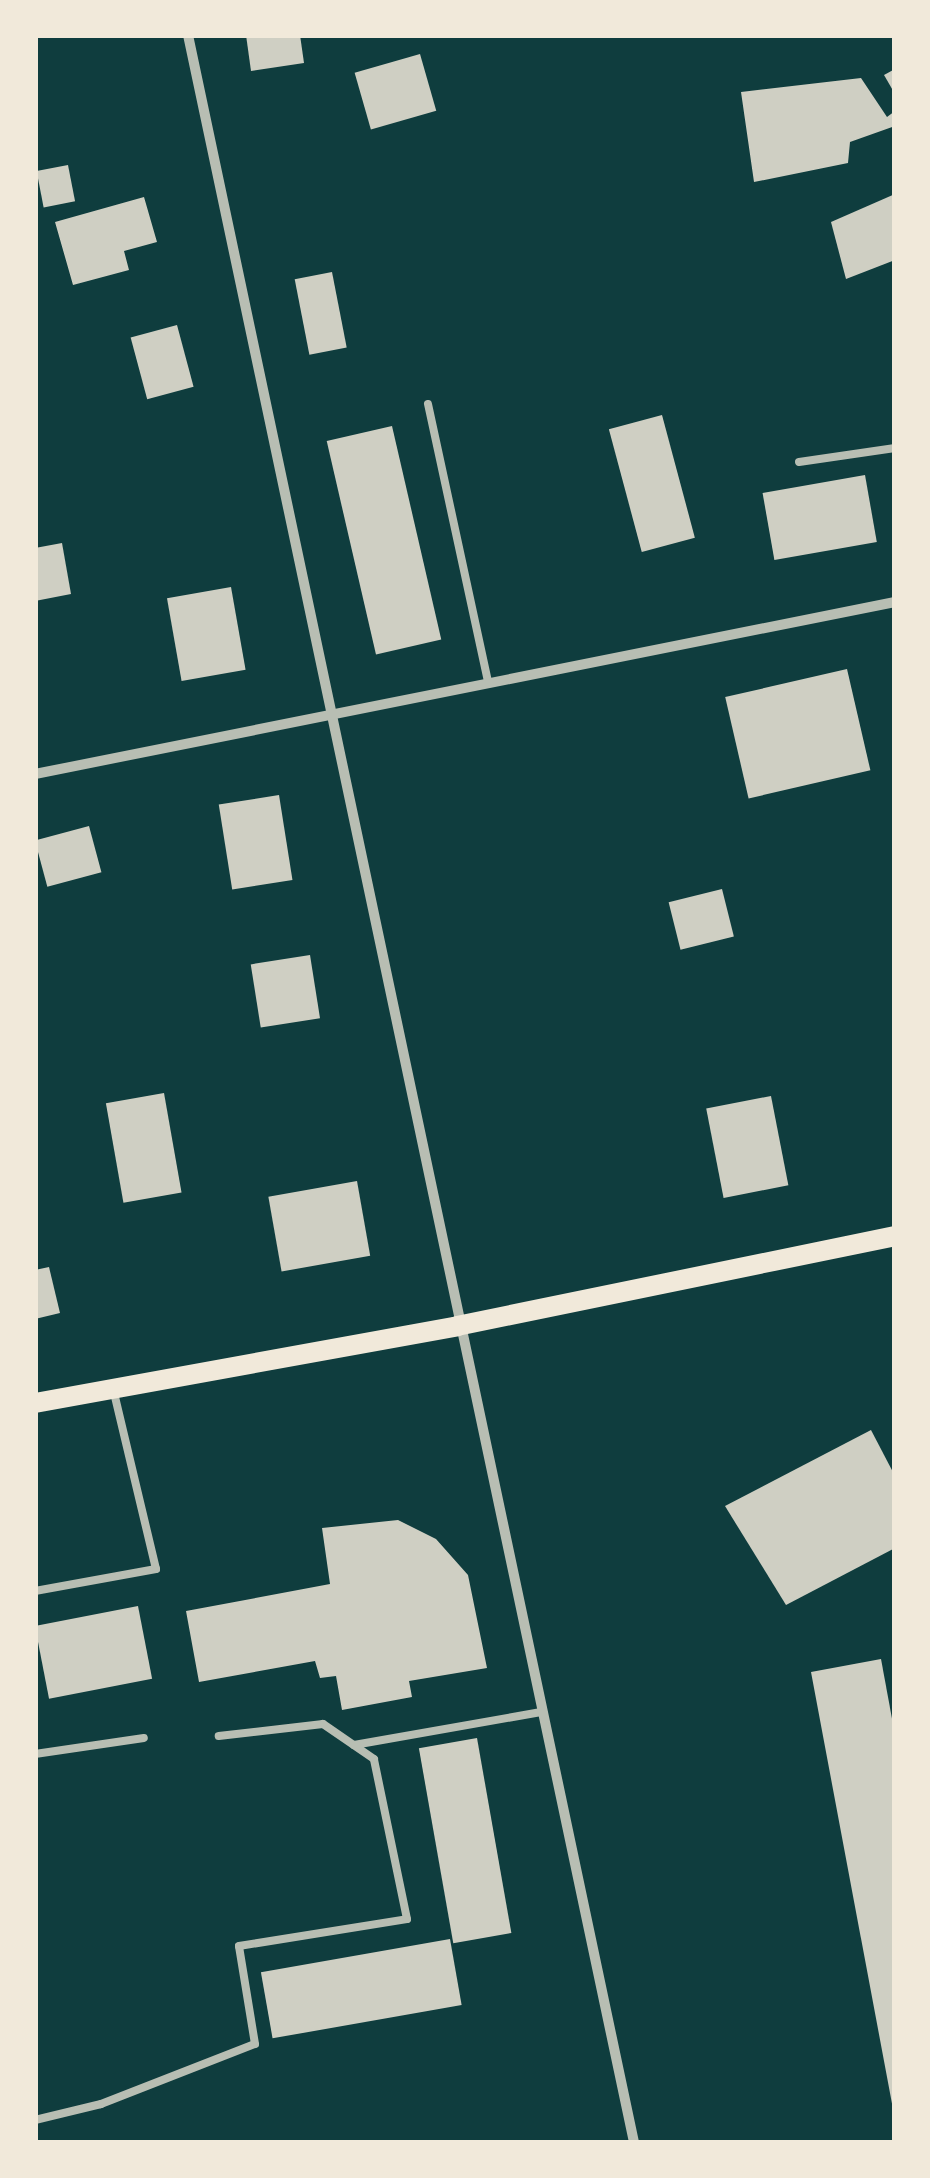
<!DOCTYPE html>
<style>
body{margin:0}
#map{position:relative;width:930px;height:2178px;overflow:hidden;background:#0f3d3e;font-family:Overpass,sans-serif}
div>[style]{position:absolute}
.building>*{inset:0;background:#cfcfc3;transform-origin:0 0}
.service>*{height:8px;margin:-4px;padding:0 4px;transform-origin:4px;border-radius:4px;background:#b8beb3}
.minor>*{height:10px;margin:-5px;padding:0 5px;transform-origin:5px;border-radius:5px;background:#b8beb3}
.secondary>*{height:20px;margin:-10px;padding:0 10px;transform-origin:10px;border-radius:10px;background:#f1e9da}
span{translate:-50% -50%;white-space:nowrap;text-align:center;line-height:1.15;-webkit-text-stroke:10px #f1e9da;paint-order:stroke}
.frame{position:absolute;inset:0;border:38px solid #f1e9da;pointer-events:none}
</style>
<div id="map">
<div class="building">
<div style="clip-path:polygon(246px 35px,300px 35px,304px 63px,251px 71px)"></div>
<div style="left:420px;top:54px;width:59px;height:68px;rotate:74deg"></div>
<div style="clip-path:polygon(895px 69px,895px 94px,884px 75px)"></div>
<div style="clip-path:polygon(861px 78px,887px 117px,895px 111px,895px 126px,850px 142px,848px 163px,754px 182px,741px 92px)"></div>
<div style="left:68px;top:165px;width:37px;height:32px;rotate:79deg"></div>
<div style="clip-path:polygon(895px 194px,895px 260px,846px 279px,831px 222px)"></div>
<div style="clip-path:polygon(144px 197px,157px 242px,124px 251px,129px 270px,73px 285px,55px 222px)"></div>
<div style="left:332px;top:272px;width:77px;height:38px;rotate:79deg"></div>
<div style="left:177px;top:325px;width:64px;height:48px;rotate:75deg"></div>
<div style="left:662px;top:415px;width:127px;height:55px;rotate:75deg"></div>
<div style="left:392px;top:426px;width:219px;height:67px;rotate:77deg"></div>
<div style="left:865px;top:475px;width:68px;height:104px;rotate:80deg"></div>
<div style="clip-path:polygon(62px 543px,71px 594px,35px 601px,35px 548px)"></div>
<div style="left:231px;top:587px;width:84px;height:65px;rotate:80deg"></div>
<div style="left:847px;top:669px;width:104px;height:125px;rotate:77deg"></div>
<div style="left:279px;top:795px;width:86px;height:61px;rotate:81deg"></div>
<div style="left:89px;top:826px;width:48px;height:56px;rotate:75deg"></div>
<div style="left:722px;top:889px;width:49px;height:55px;rotate:76deg"></div>
<div style="left:310px;top:955px;width:64px;height:60px;rotate:81deg"></div>
<div style="left:164px;top:1093px;width:101px;height:59px;rotate:80deg"></div>
<div style="left:771px;top:1096px;width:91px;height:66px;rotate:79deg"></div>
<div style="left:357px;top:1181px;width:76px;height:90px;rotate:80deg"></div>
<div style="clip-path:polygon(49px 1267px,60px 1313px,35px 1319px,35px 1270px)"></div>
<div style="clip-path:polygon(871px 1430px,895px 1476px,895px 1548px,786px 1605px,725px 1506px)"></div>
<div style="clip-path:polygon(398px 1520px,436px 1539px,468px 1575px,487px 1668px,409px 1681px,412px 1697px,342px 1710px,336px 1676px,320px 1678px,315px 1661px,199px 1682px,186px 1611px,330px 1584px,322px 1528px)"></div>
<div style="left:138px;top:1606px;width:74px;height:105px;rotate:79deg"></div>
<div style="clip-path:polygon(881px 1659px,895px 1735px,893px 2109px,811px 1672px)"></div>
<div style="left:477px;top:1738px;width:198px;height:59px;rotate:80deg"></div>
<div style="left:450px;top:1939px;width:67px;height:192px;rotate:80deg"></div>
</div>
<div class="service">
<div style="left:428px;top:404px;width:283px;rotate:77.8deg"></div>
<div style="left:799px;top:462px;width:97px;rotate:-8.3deg"></div>
<div style="left:35px;top:1591px;width:123px;rotate:-10.3deg"></div>
<div style="left:156px;top:1569px;width:181px;rotate:-103.4deg"></div>
<div style="left:354px;top:1745px;width:190px;rotate:-10deg"></div>
<div style="left:35px;top:1754px;width:110px;rotate:-8.4deg"></div>
<div style="left:35px;top:2120px;width:68px;rotate:-13.6deg"></div>
<div style="left:101px;top:2104px;width:165px;rotate:-21.3deg"></div>
<div style="left:255px;top:2044px;width:99px;rotate:-99.3deg"></div>
<div style="left:239px;top:1946px;width:170px;rotate:-9.1deg"></div>
<div style="left:407px;top:1919px;width:163px;rotate:-101.7deg"></div>
<div style="left:374px;top:1759px;width:62px;rotate:-145.5deg"></div>
<div style="left:323px;top:1724px;width:105px;rotate:173.4deg"></div>
</div>
<div class="minor">
<div style="left:188px;top:35px;width:2155px;rotate:78.05deg"></div>
<div style="left:35px;top:774px;width:877px;rotate:-11.31deg"></div>
</div>
<div class="secondary">
<div style="left:35px;top:1403px;width:429px;rotate:-10.3deg"></div>
<div style="left:457px;top:1326px;width:447px;rotate:-11.6deg"></div>
</div>
<div class="frame"></div>
</div>
